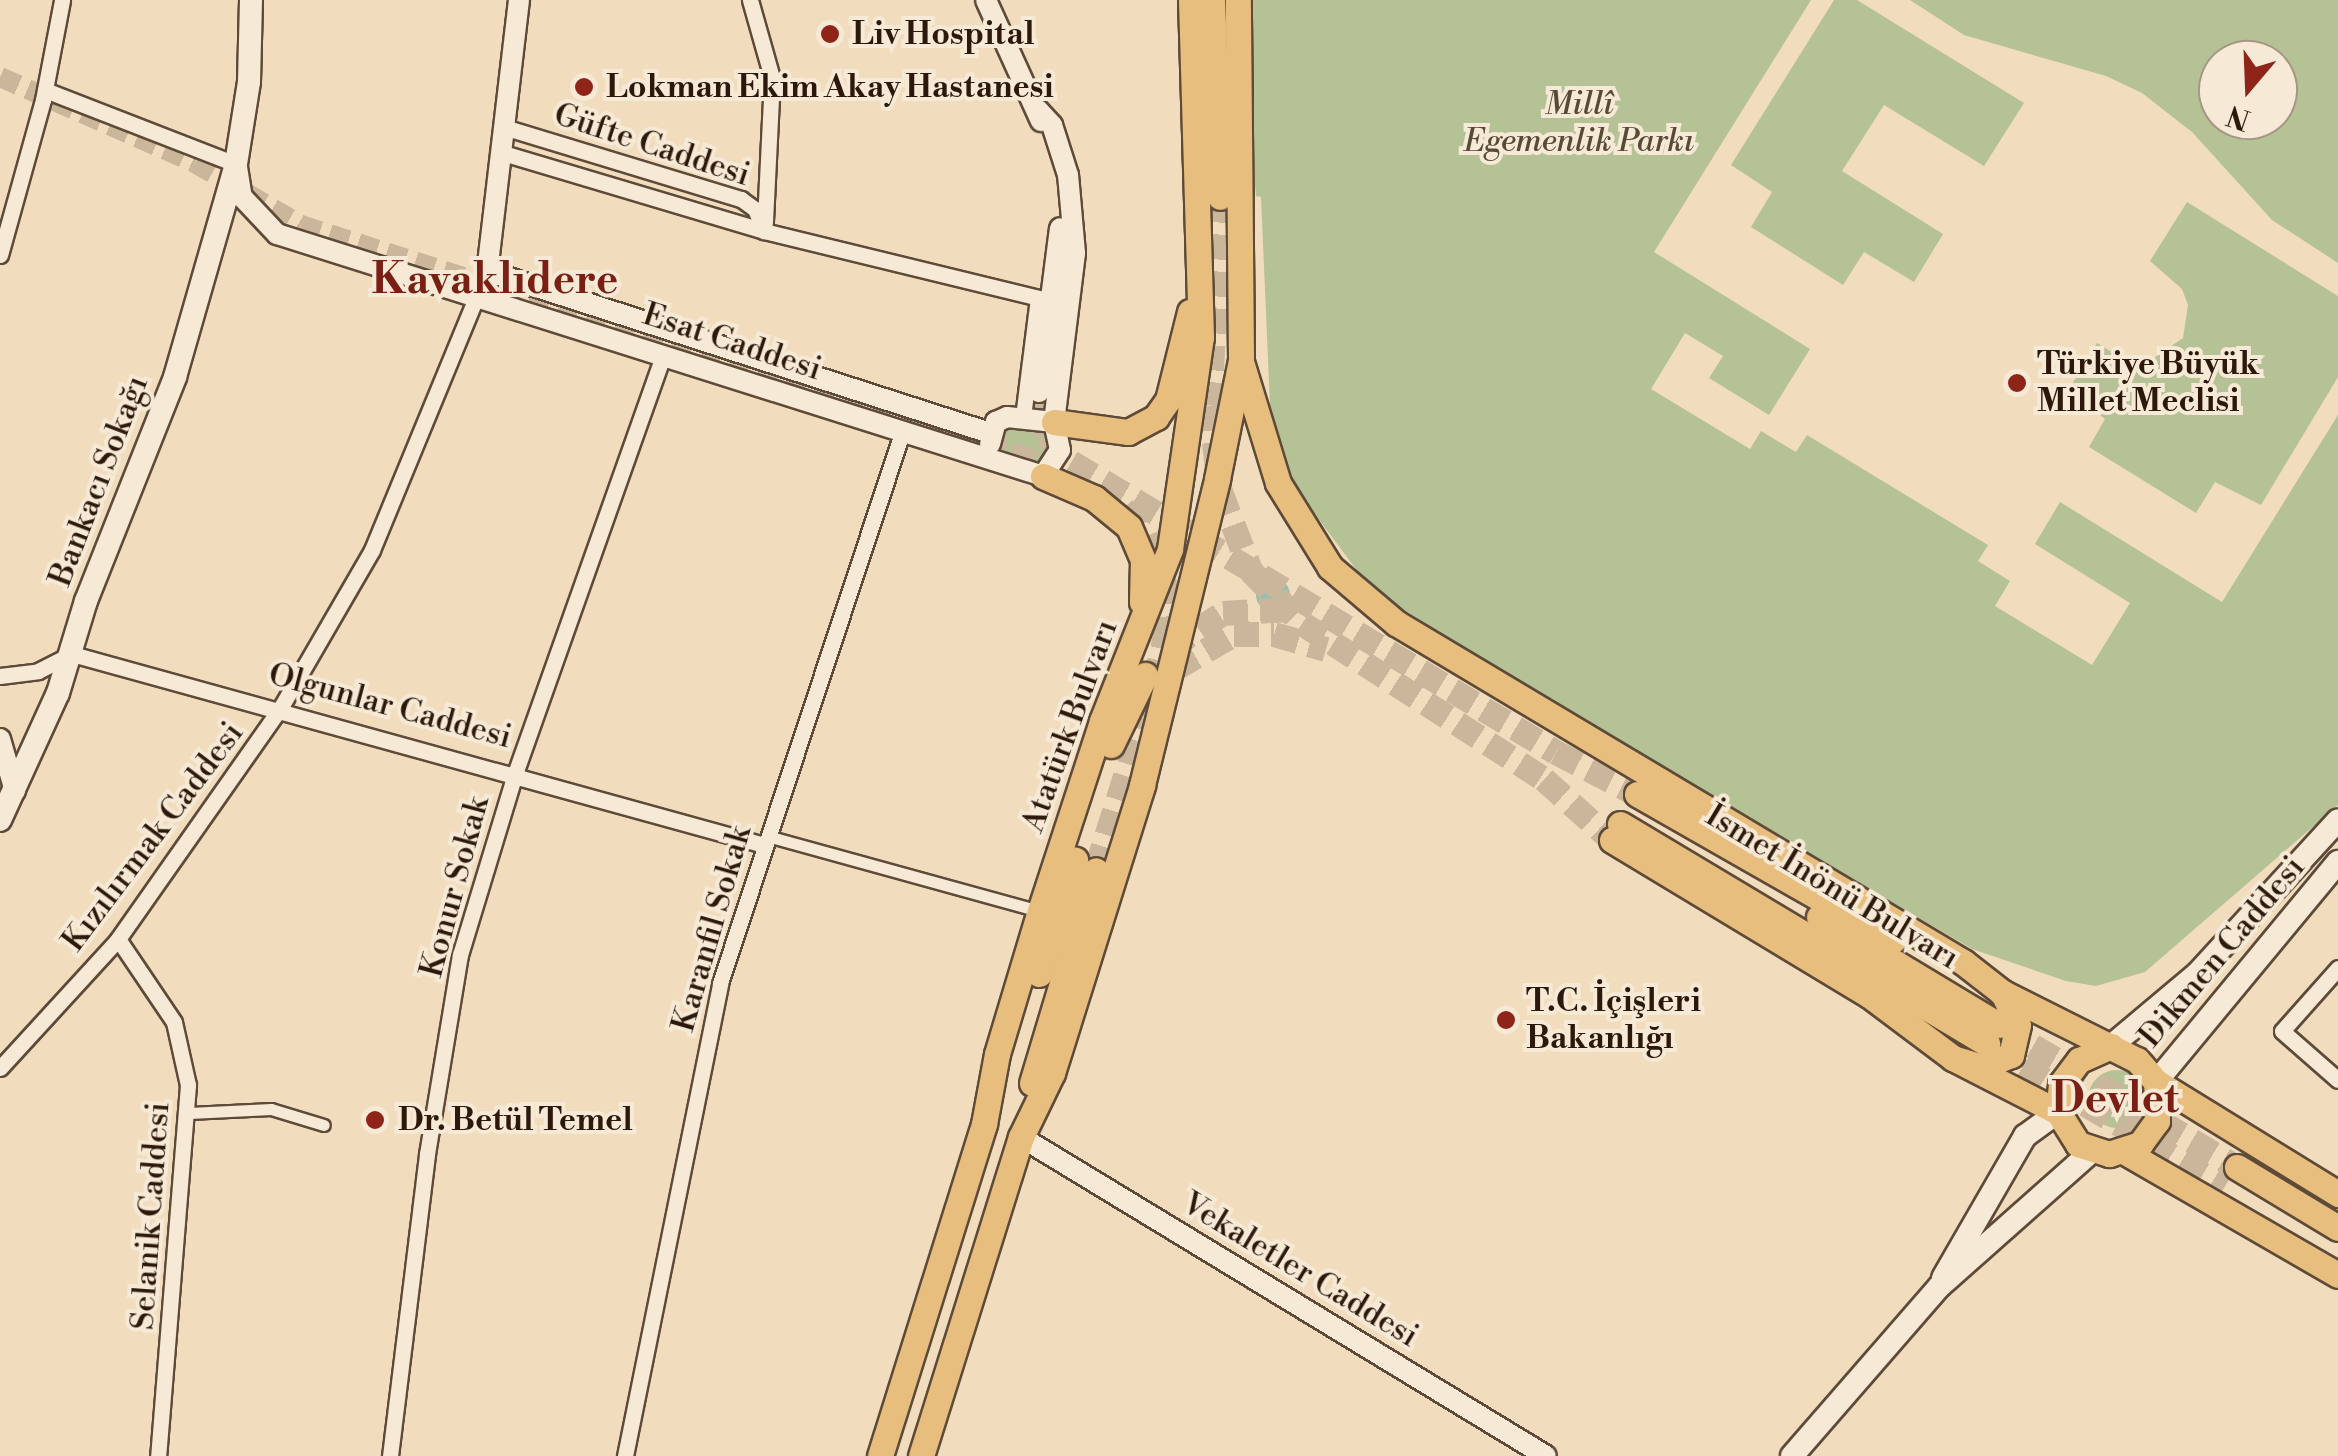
<!DOCTYPE html>
<meta charset="utf-8">
<style>
body{margin:0}
#map{position:relative;width:2338px;height:1456px;overflow:hidden;background:#f1ddbe;font-family:"Libre Bodoni",serif}
div>[style]{position:absolute}
.green>*{inset:0;background:#b4c296}
.round{border-radius:50%}
.water>*{inset:0;background:#9bbdad}
.tertiary-tunnel>*{height:20px;margin-top:-10px;transform-origin:0;background:repeating-linear-gradient(90deg,#cab69a 0 20px,transparent 0 30px)}
.primary-tunnel>*{height:25px;margin-top:-12.5px;transform-origin:0;background:repeating-linear-gradient(90deg,#cab69a 0 25px,transparent 0 37px)}
.roads{filter:drop-shadow(2px 0 #5e4a38) drop-shadow(-2px 0 #5e4a38) drop-shadow(0 2px #5e4a38) drop-shadow(0 -2px #5e4a38)}
.pedestrian>*{height:11px;margin:-5.5px;padding:0 5.5px;transform-origin:5.5px;border-radius:5.5px;background:#f6e9d5}
.minor>*{height:15px;margin:-7.5px;padding:0 7.5px;transform-origin:7.5px;border-radius:7.5px;background:#f6e9d5}
.tertiary>*{height:20px;margin:-10px;padding:0 10px;transform-origin:10px;border-radius:10px;background:#f6e9d5}
.secondary>*{height:22px;margin:-11px;padding:0 11px;transform-origin:11px;border-radius:11px;background:#f6e9d5}
.primary>*{height:25px;margin:-12.5px;padding:0 12.5px;transform-origin:12.5px;border-radius:12.5px;background:#e8be7f}
.dots>*{width:28px;height:28px;translate:-50% -50%;box-sizing:border-box;border:5px solid #f6e9d5;border-radius:50%}
span{translate:-50% -50%;white-space:nowrap;text-align:center;line-height:1.15;-webkit-text-stroke:8px #f6e9d5;paint-order:stroke}
.poi-label{font-size:32px;color:#2d190b;font-weight:700}
.left{translate:0 -50%;text-align:left}
.park-label{font-size:32px;color:#564c35;font-style:italic}
.street-label{font-size:32px;color:#2d190b}
.district-label{font-size:42px;color:#7a1f14;font-weight:700}
.north{position:absolute;left:2198px;top:40px;width:100px;height:100px;box-sizing:border-box;background:#f6e9d5;border:2px solid #a69684;border-radius:50%;rotate:199deg;font-size:28px;font-weight:700;line-height:40px;text-align:center;color:#2d190b}
.north::after{content:'';display:block;margin:auto;width:35px;height:45px;background:#8f2418;clip-path:polygon(50% 0,100% 100%,50% 72%,0 100%)}
</style>
<div id="map">
<div class="green">
<div style="clip-path:polygon(1238px 0,1811px 0,1654px 252px,1810px 349px,1769px 415px,1709px 378px,1723px 356px,1685px 333px,1651px 389px,1750px 449px,1761px 431px,1796px 452px,1807px 435px,1955px 525px,1988px 545px,1978px 561px,2010px 581px,1995px 606px,2092px 665px,2130px 603px,2035px 544px,2060px 502px,2222px 602px,2338px 415px,2338px 805px,2145px 972px,2096px 986px,2066px 981px,1972px 949px,1528px 689px,1370px 588px,1288px 478px,1270px 406px,1261px 197px,1256px 196px,1253px 161px,1242px 158px)"></div>
<div style="clip-path:polygon(1834px 0,1857px 0,2024px 103px,1984px 166px,1884px 105px,1842px 171px,1943px 234px,1914px 282px,1864px 252px,1843px 285px,1751px 227px,1772px 192px,1731px 165px)"></div>
<div style="clip-path:polygon(evenodd,1910px 0,2338px 0,2338px 263px,2272px 220px,2192px 132px,2142px 93px,2106px 76px,1964px 35px,1910px 0,2218px 60px,2278px 60px,2278px 120px,2218px 120px,2218px 60px)"></div>
<div style="clip-path:polygon(2187px 202px,2338px 296px,2338px 377px,2261px 505px,2215px 482px,2196px 513px,2089px 447px,2105px 419px,2068px 391px,2097px 343px,2131px 364px,2145px 364px,2183px 338px,2188px 305px,2182px 289px,2150px 261px)"></div>
<div style="clip-path:polygon(996px 422px,1054px 422px,1051px 469px,996px 455px)"></div>
<div class="round" style="left:2088px;top:1070px;width:58px;height:58px"></div>
</div>
<div class="water">
<div class="round" style="left:1256px;top:578px;width:34px;height:34px"></div>
</div>
<div class="tertiary-tunnel">
<div style="left:0;top:77px;width:213px;rotate:23.8deg"></div>
<div style="left:195px;top:163px;width:123px;rotate:30.3deg"></div>
<div style="left:301px;top:225px;width:744px;rotate:17.75deg"></div>
</div>
<div class="primary-tunnel">
<div style="left:1220px;top:197px;width:208px;rotate:92.8deg"></div>
<div style="left:1210px;top:405px;width:86px;rotate:83.3deg"></div>
<div style="left:1220px;top:490px;width:87px;rotate:69.1deg"></div>
<div style="left:1251px;top:571px;width:73px;rotate:45.6deg"></div>
<div style="left:1302px;top:623px;width:288px;rotate:32.8deg"></div>
<div style="left:1544px;top:779px;width:91px;rotate:41.9deg"></div>
<div style="left:1039px;top:392px;width:44px;rotate:80.8deg"></div>
<div style="left:1046px;top:435px;width:37px;rotate:47deg"></div>
<div style="left:1071px;top:462px;width:565px;rotate:30.88deg"></div>
<div style="left:1556px;top:752px;width:91px;rotate:27.4deg"></div>
<div style="left:1010px;top:452px;width:52px;rotate:25.1deg"></div>
<div style="left:1123px;top:508px;width:36px;rotate:48deg"></div>
<div style="left:1147px;top:535px;width:47px;rotate:68.9deg"></div>
<div style="left:1164px;top:579px;width:45px;rotate:84.9deg"></div>
<div style="left:1168px;top:624px;width:41px;rotate:102.7deg"></div>
<div style="left:1168px;top:649px;width:66px;rotate:-33.2deg"></div>
<div style="left:1223px;top:613px;width:68px;rotate:-3.4deg"></div>
<div style="left:1096px;top:870px;width:160px;rotate:-72.6deg"></div>
<div style="left:1144px;top:717px;width:57px;rotate:-58deg"></div>
<div style="left:1174px;top:669px;width:69px;rotate:-30.3deg"></div>
<div style="left:1234px;top:634px;width:40px"></div>
<div style="left:1274px;top:634px;width:54px;rotate:16.1deg"></div>
<div style="left:2001px;top:1027px;width:274px;rotate:30.7deg"></div>
<div style="left:1991px;top:1047px;width:272px;rotate:31deg"></div>
</div>
<div class="roads">
<div class="pedestrian">
<div style="left:767px;top:836px;width:283px;rotate:15.4deg"></div>
<div style="left:189px;top:1113px;width:82px;rotate:-2.8deg"></div>
<div style="left:271px;top:1109px;width:55px;rotate:16.8deg"></div>
</div>
<div class="minor">
<div style="left:750px;top:0;width:81px;rotate:74.2deg"></div>
<div style="left:772px;top:78px;width:145px;rotate:92.8deg"></div>
<div style="left:45px;top:90px;width:205px;rotate:21.2deg"></div>
<div style="left:507px;top:128px;width:245px;rotate:16.9deg"></div>
<div style="left:741px;top:199px;width:17px;rotate:36deg"></div>
<div style="left:755px;top:209px;width:24px;rotate:68deg"></div>
<div style="left:503px;top:153px;width:272px;rotate:16.6deg"></div>
<div style="left:764px;top:231px;width:282px;rotate:13.7deg"></div>
<div style="left:1038px;top:298px;width:119px;rotate:97.2deg"></div>
<div style="left:0;top:255px;width:161px;rotate:-74.5deg"></div>
<div style="left:43px;top:100px;width:102px;rotate:-79.2deg"></div>
<div style="left:0;top:676px;width:38px;rotate:-7deg"></div>
<div style="left:38px;top:671px;width:38px;rotate:-27deg"></div>
<div style="left:72px;top:654px;width:718px;rotate:15.43deg"></div>
<div style="left:118px;top:939px;width:100px;rotate:56deg"></div>
<div style="left:174px;top:1022px;width:65px;rotate:77.5deg"></div>
<div style="left:188px;top:1085px;width:372px;rotate:94.6deg"></div>
<div style="left:2338px;top:968px;width:84px;rotate:131.6deg"></div>
<div style="left:2282px;top:1031px;width:74px;rotate:41.2deg"></div>
<div style="left:0;top:1068px;width:175px;rotate:-47.5deg"></div>
<div style="left:118px;top:939px;width:284px;rotate:-54.9deg"></div>
<div style="left:281px;top:707px;width:181px;rotate:-59.9deg"></div>
<div style="left:372px;top:550px;width:302px;rotate:-67.6deg"></div>
<div style="left:390px;top:1456px;width:304px;rotate:-83deg"></div>
<div style="left:427px;top:1154px;width:202px;rotate:-80.6deg"></div>
<div style="left:460px;top:955px;width:192px;rotate:-73.1deg"></div>
<div style="left:516px;top:771px;width:442px;rotate:-70.5deg"></div>
<div style="left:625px;top:1456px;width:482px;rotate:-78.6deg"></div>
<div style="left:720px;top:983px;width:582px;rotate:-71.69deg"></div>
</div>
<div class="tertiary">
<div style="left:519px;top:0;width:273px;rotate:96.7deg"></div>
<div style="left:487px;top:271px;width:528px;rotate:17.85deg"></div>
<div style="left:986px;top:0;width:133px;rotate:65.6deg"></div>
<div style="left:237px;top:167px;width:30px;rotate:81deg"></div>
<div style="left:242px;top:197px;width:51px;rotate:46.6deg"></div>
<div style="left:277px;top:234px;width:803px;rotate:17.53deg"></div>
<div style="left:1043px;top:476px;width:31px;rotate:-57deg"></div>
<div style="left:1060px;top:450px;width:29px;rotate:-102deg"></div>
<div style="left:1054px;top:422px;width:170px;rotate:-82.9deg"></div>
<div style="left:1075px;top:253px;width:78px;rotate:-95.1deg"></div>
<div style="left:1068px;top:175px;width:52px;rotate:-107.7deg"></div>
<div style="left:1052px;top:125px;width:21px;rotate:-133deg"></div>
<div style="left:1039px;top:392px;width:165px;rotate:-82.7deg"></div>
<div style="left:990px;top:444px;width:23px;rotate:-75deg"></div>
<div style="left:996px;top:422px;width:12px;rotate:-24deg"></div>
<div style="left:1007px;top:417px;width:47px;rotate:6.1deg"></div>
<div style="left:0;top:739px;width:54px;rotate:73.9deg"></div>
<div style="left:1021px;top:1137px;width:614px;rotate:31.28deg"></div>
</div>
<div class="secondary">
<div style="left:0;top:820px;width:140px;rotate:-65.5deg"></div>
<div style="left:58px;top:693px;width:96px;rotate:-73.1deg"></div>
<div style="left:86px;top:601px;width:241px;rotate:-68.3deg"></div>
<div style="left:175px;top:377px;width:222px;rotate:-74deg"></div>
<div style="left:236px;top:164px;width:83px;rotate:-81deg"></div>
<div style="left:249px;top:82px;width:82px;rotate:-88.6deg"></div>
<div style="left:2111px;top:1046px;width:114px;rotate:-40deg"></div>
<div style="left:2198px;top:973px;width:207px;rotate:-47.5deg"></div>
<div style="left:2156px;top:1082px;width:286px;rotate:-50.4deg"></div>
<div style="left:1943px;top:1278px;width:164px;rotate:-60deg"></div>
<div style="left:2025px;top:1136px;width:41px;rotate:-36deg"></div>
<div style="left:1792px;top:1456px;width:225px;rotate:-49deg"></div>
<div style="left:1940px;top:1286px;width:203px;rotate:-41.6deg"></div>
</div>
<div class="primary">
<div style="left:1212px;top:0;width:197px;rotate:87.7deg"></div>
<div style="left:1242px;top:365px;width:123px;rotate:73deg"></div>
<div style="left:1278px;top:483px;width:99px;rotate:58.2deg"></div>
<div style="left:1330px;top:567px;width:87px;rotate:40.3deg"></div>
<div style="left:1396px;top:623px;width:661px;rotate:30.87deg"></div>
<div style="left:1963px;top:962px;width:51px;rotate:37.8deg"></div>
<div style="left:2003px;top:993px;width:35px;rotate:65deg"></div>
<div style="left:2018px;top:1025px;width:31px;rotate:103deg"></div>
<div style="left:2011px;top:1055px;width:31px;rotate:158deg"></div>
<div style="left:1982px;top:1067px;width:30px;rotate:-163deg"></div>
<div style="left:1054px;top:422px;width:75px;rotate:7.7deg"></div>
<div style="left:1128px;top:432px;width:32px;rotate:-28deg"></div>
<div style="left:1156px;top:417px;width:21px;rotate:-55deg"></div>
<div style="left:1168px;top:400px;width:91px;rotate:-76deg"></div>
<div style="left:1043px;top:476px;width:56px;rotate:23.3deg"></div>
<div style="left:1094px;top:498px;width:45px;rotate:39.6deg"></div>
<div style="left:1129px;top:527px;width:36px;rotate:67deg"></div>
<div style="left:1143px;top:560px;width:42px;rotate:91.4deg"></div>
<div style="left:1111px;top:745px;width:78px;rotate:-64.1deg"></div>
<div style="left:1637px;top:794px;width:295px;rotate:29.7deg"></div>
<div style="left:1620px;top:824px;width:428px;rotate:30.9deg"></div>
<div style="left:1612px;top:840px;width:300px;rotate:31.1deg"></div>
<div style="left:1869px;top:995px;width:105px;rotate:36.9deg"></div>
<div style="left:1953px;top:1058px;width:118px;rotate:27.2deg"></div>
<div style="left:1819px;top:917px;width:210px;rotate:31deg"></div>
<div style="left:1039px;top:974px;width:120px;rotate:-72.5deg"></div>
<div style="left:2001px;top:992px;width:152px;rotate:26.6deg"></div>
<div style="left:2137px;top:1060px;width:29px;rotate:49deg"></div>
<div style="left:2156px;top:1082px;width:214px;rotate:31.6deg"></div>
<div style="left:2111px;top:1046px;width:35px;rotate:156deg"></div>
<div style="left:2079px;top:1060px;width:30px;rotate:127deg"></div>
<div style="left:2061px;top:1084px;width:28px;rotate:96deg"></div>
<div style="left:2058px;top:1112px;width:38px;rotate:58deg"></div>
<div style="left:2078px;top:1144px;width:33px;rotate:18deg"></div>
<div style="left:2109px;top:1154px;width:33px;rotate:-18deg"></div>
<div style="left:2140px;top:1144px;width:29px;rotate:-54deg"></div>
<div style="left:2157px;top:1121px;width:39px;rotate:-91deg"></div>
<div style="left:1032px;top:1083px;width:222px;rotate:-73.3deg"></div>
<div style="left:2125px;top:1152px;width:246px;rotate:30deg"></div>
<div style="left:2237px;top:1167px;width:118px;rotate:31.1deg"></div>
<div style="left:880px;top:1456px;width:348px;rotate:-72.6deg"></div>
<div style="left:984px;top:1124px;width:71px;rotate:-79.5deg"></div>
<div style="left:997px;top:1054px;width:149px;rotate:-73.3deg"></div>
<div style="left:1040px;top:911px;width:200px;rotate:-71.9deg"></div>
<div style="left:1102px;top:721px;width:185px;rotate:-68.4deg"></div>
<div style="left:1170px;top:549px;width:214px;rotate:-81.7deg"></div>
<div style="left:1201px;top:337px;width:337px;rotate:-91.7deg"></div>
<div style="left:921px;top:1456px;width:334px;rotate:-72.6deg"></div>
<div style="left:1021px;top:1137px;width:71px;rotate:-64.2deg"></div>
<div style="left:1052px;top:1073px;width:302px;rotate:-72.6deg"></div>
<div style="left:1142px;top:785px;width:315px;rotate:-76.2deg"></div>
<div style="left:1217px;top:479px;width:121px;rotate:-78.6deg"></div>
<div style="left:1241px;top:360px;width:360px;rotate:-90.5deg"></div>
</div>
</div>
<div class="dots">
<div style="left:830px;top:34px;background:#8f2418"></div>
<div style="left:584px;top:87px;background:#8f2418"></div>
<div style="left:2017px;top:383px;background:#8f2418"></div>
<div style="left:1506px;top:1020px;background:#8f2418"></div>
<div style="left:375px;top:1120px;background:#8f2418"></div>
</div>
<div class="poi-label">
<span class="left" style="left:852px;top:34px">Liv Hospital</span>
<span class="left" style="left:606px;top:87px">Lokman Ekim Akay Hastanesi</span>
<span class="left" style="left:2037px;top:383px">Türkiye Büyük<br>Millet Meclisi</span>
<span class="left" style="left:1526px;top:1020px">T.C. İçişleri<br>Bakanlığı</span>
<span class="left" style="left:398px;top:1120px">Dr. Betül Temel</span>
</div>
<div class="park-label">
<span style="left:1579px;top:123px">Millî<br>Egemenlik Parkı</span>
</div>
<div class="street-label">
<span style="left:652px;top:145px;rotate:18deg">Güfte Caddesi</span>
<span style="left:732px;top:342px;rotate:18deg">Esat Caddesi</span>
<span style="left:99px;top:481px;rotate:-69deg">Bankacı Sokağı</span>
<span style="left:390px;top:706px;rotate:15deg">Olgunlar Caddesi</span>
<span style="left:1070px;top:726px;rotate:-70deg">Atatürk Bulvarı</span>
<span style="left:153px;top:837px;rotate:-53deg">Kızılırmak Caddesi</span>
<span style="left:455px;top:887px;rotate:-75deg">Konur Sokak</span>
<span style="left:1832px;top:887px;rotate:31deg">İsmet İnönü Bulvarı</span>
<span style="left:712px;top:929px;rotate:-74deg">Karanfil Sokak</span>
<span style="left:2222px;top:952px;rotate:-50deg">Dikmen Caddesi</span>
<span style="left:151px;top:1216px;rotate:-86deg">Selanik Caddesi</span>
<span style="left:1300px;top:1270px;rotate:31deg">Vekaletler Caddesi</span>
</div>
<div class="district-label">
<span style="left:495px;top:281px">Kavaklıdere</span>
<span style="left:2115px;top:1100px">Devlet</span>
</div>
<div class="north">N</div>
</div>
